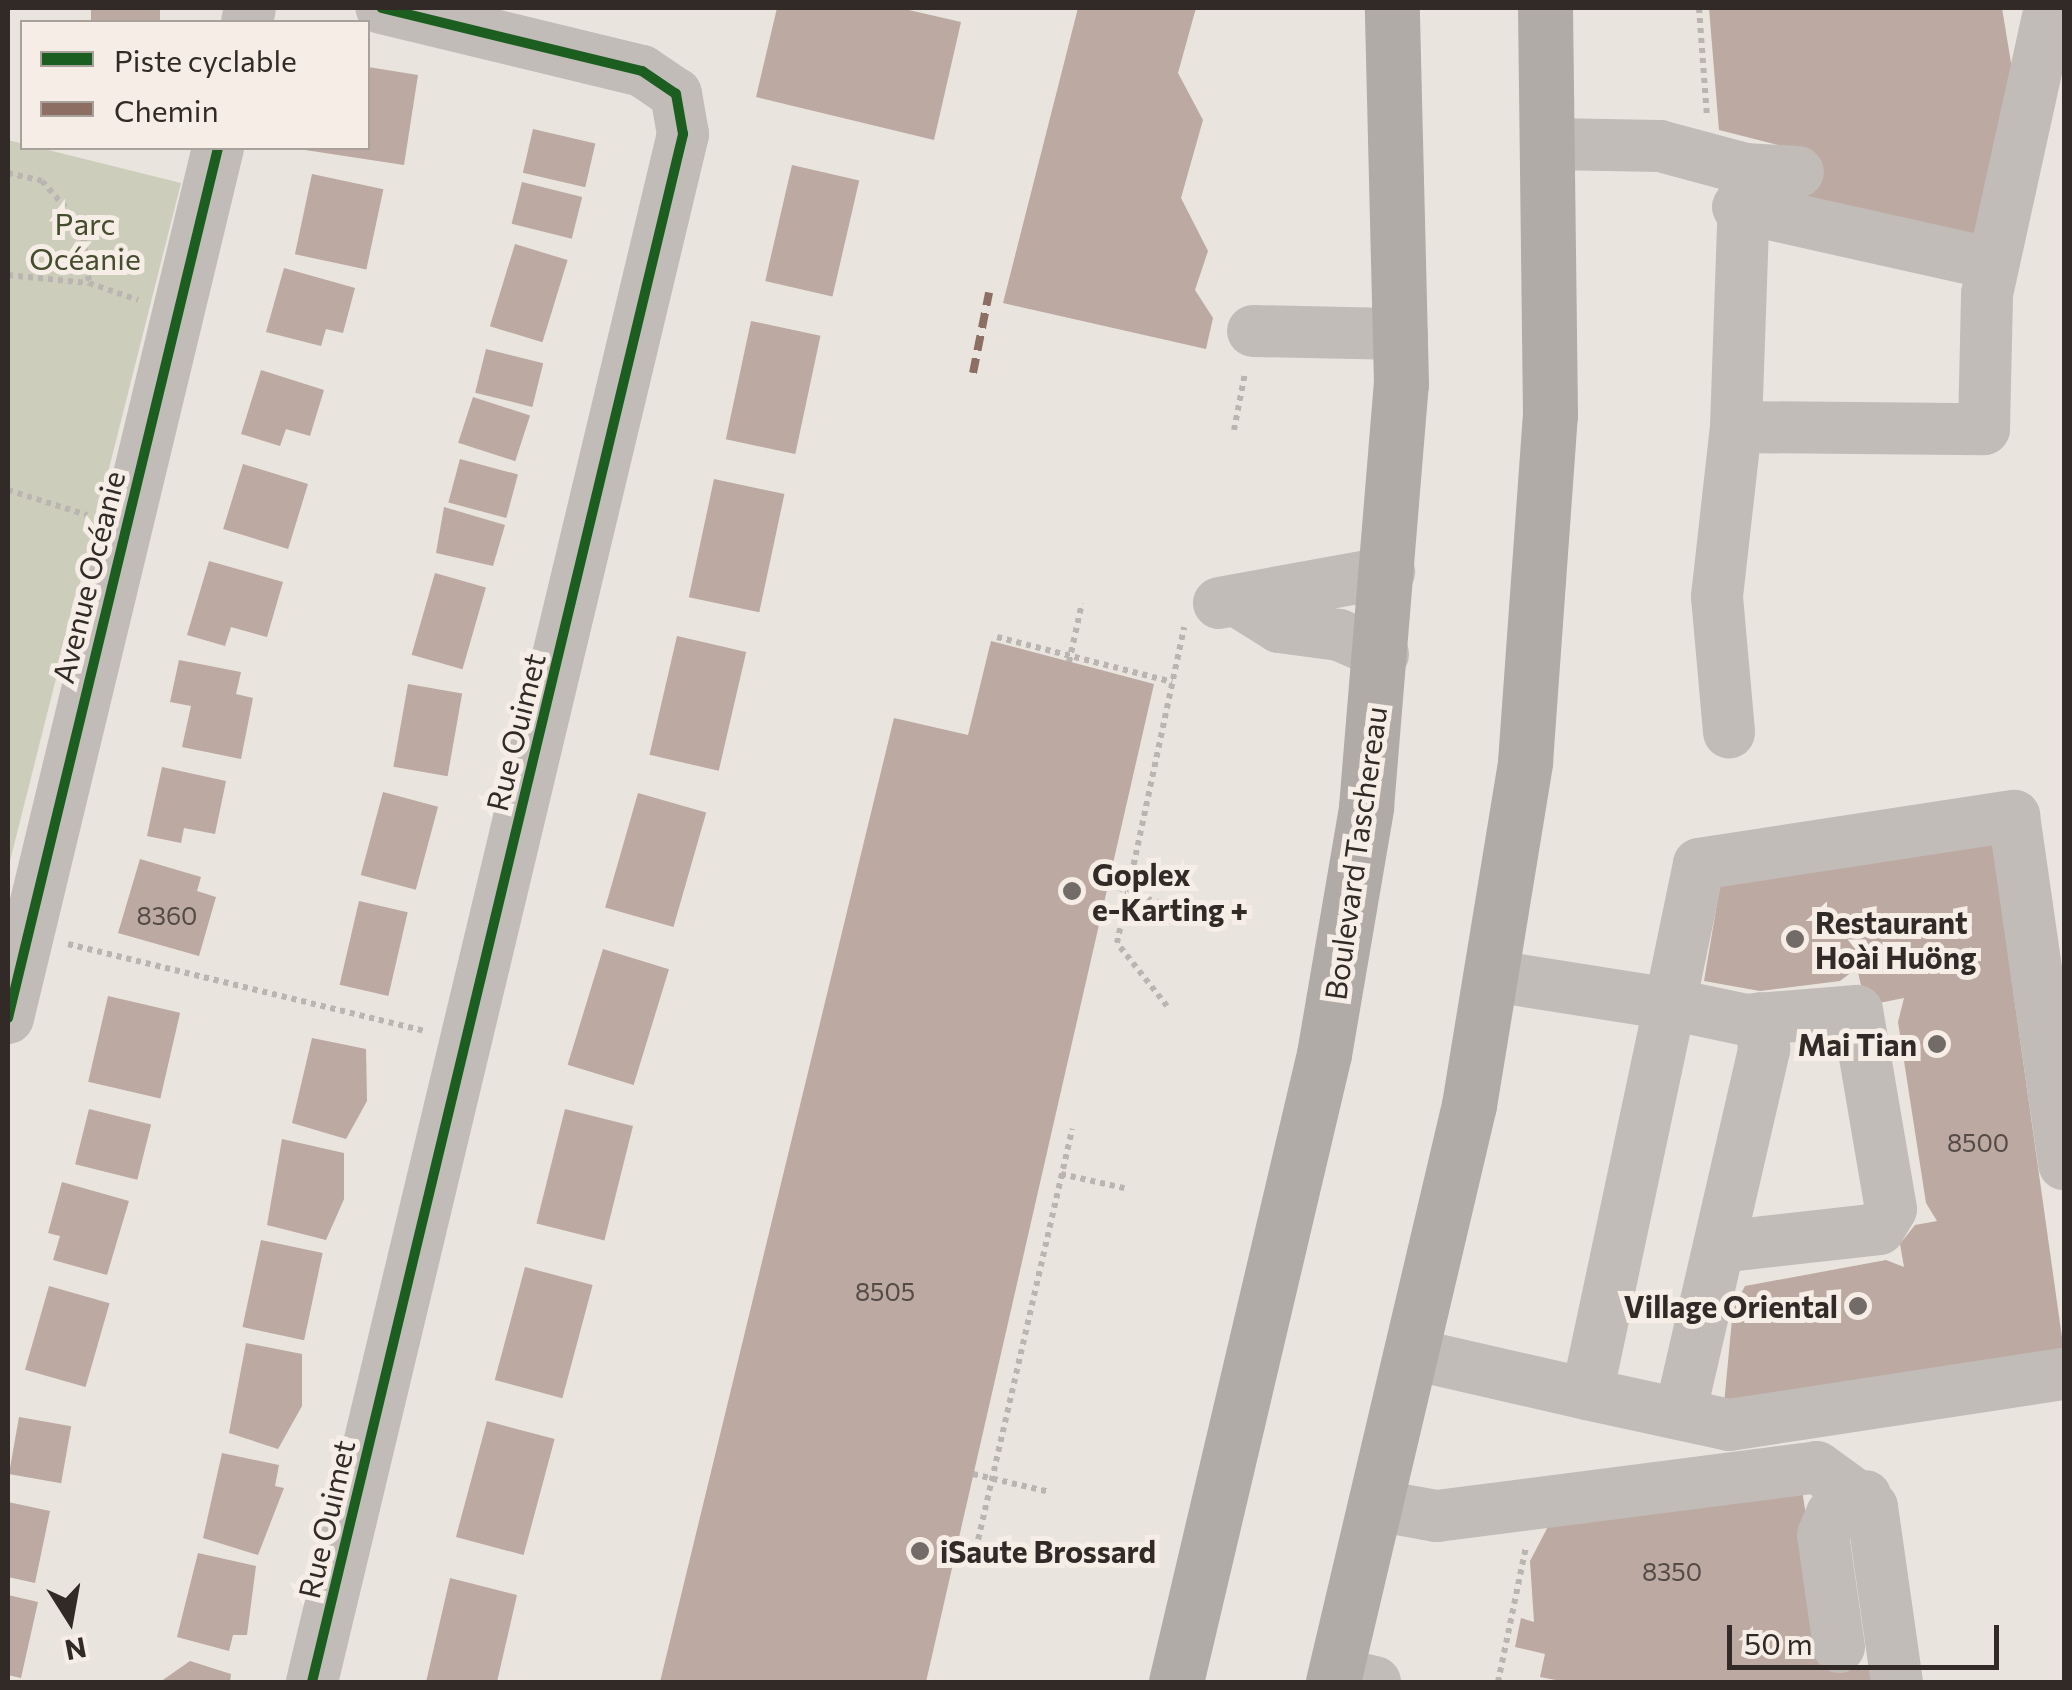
<!DOCTYPE html>
<meta charset="utf-8">
<style>
body{margin:0}
#map{position:relative;width:2072px;height:1690px;overflow:hidden;background:#eae4df;font-family:Commissioner,sans-serif}
div>[style]{position:absolute}
.green>*{inset:0;background:#cccdbb}
.building>*{inset:0;background:#bba9a2;transform-origin:0 0}
.path>*{height:6px;margin-top:-3px;transform-origin:0;background:repeating-linear-gradient(90deg,#bbb5b1 0 5px,transparent 0 10px)}
.minor>*{height:52px;margin:-26px;padding:0 26px;transform-origin:26px;border-radius:26px;background:#c2bcb8}
.major>*{height:55px;margin:-27.5px;padding:0 27.5px;transform-origin:27.5px;border-radius:27.5px;background:#b1aba7}
.quiet>*{height:8px;margin-top:-4px;transform-origin:0;background:repeating-linear-gradient(90deg,#8d6e63 0 15px,transparent 0 23px)}
.cycleway>*{height:10px;margin:-5px;padding:0 5px;transform-origin:5px;border-radius:5px;background:#1b5e20}
.dots>*{width:28px;height:28px;translate:-50% -50%;box-sizing:border-box;border:5px solid #f6eee6;border-radius:50%}
span{translate:-50% -50%;white-space:nowrap;text-align:center;line-height:1.15;-webkit-text-stroke:10px #f6eee6;paint-order:stroke}
.number-label{font-size:25px;color:#544a46}
.number-label span{-webkit-text-stroke-width:0}
.park-label{font-size:30px;color:#444d2e}
.street-label{font-size:30px;color:#322a27}
.poi-label{font-size:30px;color:#322a27;font-weight:700}
.left{translate:0 -50%;text-align:left}
.right{translate:-100% -50%;text-align:right}
.frame{position:absolute;inset:0;border:10px solid #322a27;pointer-events:none}
.legend{position:absolute;left:20px;top:20px;width:350px;height:130px;box-sizing:border-box;background:#f6eee6;border:2px solid #a8a09a;margin:0;padding:12px 18px;list-style:none;font-size:30px;color:#322a27}
.legend li{display:flex;align-items:center;gap:20px;height:50px}
.legend b{width:50px;border:2px solid #a8a09a}
.north{position:absolute;left:20px;top:1570px;width:100px;height:100px;-webkit-text-stroke:8px #f6eee6;paint-order:stroke;rotate:169deg;font-size:28px;font-weight:700;line-height:40px;text-align:center;color:#322a27}
.north::after{content:'';display:block;margin:auto;width:35px;height:45px;background:#322a27;clip-path:polygon(50% 0,100% 100%,50% 72%,0 100%)}
.scale{position:absolute;left:1727px;top:1625px;width:272px;height:45px;box-sizing:border-box;border:5px solid #322a27;border-top:0;padding-left:12px;font-size:30px;line-height:35px;white-space:nowrap;color:#322a27;-webkit-text-stroke:8px #f6eee6;paint-order:stroke}
</style>
<div id="map">
<div class="green">
<div style="clip-path:polygon(8px 140px,181px 183px,8px 869px)"></div>
</div>
<div class="building">
<div style="left:91px;top:8px;width:69px;height:15px"></div>
<div style="clip-path:polygon(777px 8px,900px 8px,961px 22px,934px 140px,756px 97px)"></div>
<div style="clip-path:polygon(1078px 8px,1196px 8px,1178px 73px,1203px 120px,1181px 198px,1208px 251px,1195px 290px,1213px 318px,1206px 349px,1003px 303px)"></div>
<div style="clip-path:polygon(1709px 8px,2002px 8px,2015px 87px,1982px 238px,1793px 197px,1802px 151px,1719px 130px)"></div>
<div style="clip-path:polygon(368px 67px,418px 75px,404px 165px,305px 150px,368px 148px)"></div>
<div style="left:533px;top:129px;width:64px;height:45px;rotate:13deg"></div>
<div style="left:792px;top:165px;width:69px;height:119px;rotate:13deg"></div>
<div style="left:312px;top:174px;width:73px;height:82px;rotate:12deg"></div>
<div style="left:522px;top:182px;width:62px;height:43px;rotate:14deg"></div>
<div style="left:515px;top:244px;width:55px;height:86px;rotate:17deg"></div>
<div style="clip-path:polygon(284px 268px,355px 288px,343px 333px,326px 329px,321px 346px,266px 332px)"></div>
<div style="left:751px;top:321px;width:71px;height:121px;rotate:12deg"></div>
<div style="left:486px;top:349px;width:59px;height:45px;rotate:14deg"></div>
<div style="clip-path:polygon(261px 370px,324px 390px,310px 436px,286px 429px,280px 446px,241px 434px)"></div>
<div style="left:473px;top:397px;width:60px;height:48px;rotate:18deg"></div>
<div style="left:460px;top:459px;width:60px;height:45px;rotate:15deg"></div>
<div style="left:243px;top:464px;width:68px;height:68px;rotate:17deg"></div>
<div style="left:714px;top:479px;width:72px;height:121px;rotate:12deg"></div>
<div style="clip-path:polygon(444px 507px,505px 525px,493px 566px,436px 553px)"></div>
<div style="clip-path:polygon(209px 561px,283px 582px,267px 637px,231px 627px,225px 646px,187px 635px)"></div>
<div style="left:435px;top:573px;width:53px;height:85px;rotate:16deg"></div>
<div style="left:677px;top:636px;width:71px;height:122px;rotate:13deg"></div>
<div style="clip-path:polygon(991px 641px,1154px 684px,926px 1682px,660px 1682px,894px 718px,968px 735px)"></div>
<div style="clip-path:polygon(179px 660px,241px 672px,236px 694px,253px 698px,241px 759px,182px 747px,191px 706px,170px 702px)"></div>
<div style="left:408px;top:684px;width:55px;height:84px;rotate:10deg"></div>
<div style="clip-path:polygon(162px 767px,226px 781px,215px 834px,184px 828px,181px 843px,147px 836px)"></div>
<div style="left:383px;top:792px;width:57px;height:86px;rotate:15deg"></div>
<div style="left:638px;top:793px;width:71px;height:119px;rotate:16deg"></div>
<div style="clip-path:polygon(1992px 840px,2064px 1352px,1724px 1404px,1733px 1309px,1745px 1286px,1886px 1260px,1904px 1267px,1900px 1244px,1915px 1225px,1937px 1221px,1926px 1203px,1898px 1022px,1904px 998px,1879px 1003px,1862px 990px,1857px 968px,1840px 981px,1760px 991px,1704px 981px,1721px 880px)"></div>
<div style="clip-path:polygon(140px 859px,201px 877px,197px 891px,216px 897px,199px 956px,118px 933px)"></div>
<div style="left:359px;top:901px;width:50px;height:86px;rotate:13deg"></div>
<div style="left:603px;top:949px;width:69px;height:121px;rotate:17deg"></div>
<div style="left:108px;top:996px;width:74px;height:88px;rotate:13deg"></div>
<div style="clip-path:polygon(312px 1038px,366px 1049px,367px 1101px,346px 1139px,292px 1123px)"></div>
<div style="left:89px;top:1109px;width:64px;height:57px;rotate:14deg"></div>
<div style="left:565px;top:1109px;width:70px;height:118px;rotate:14deg"></div>
<div style="clip-path:polygon(282px 1139px,344px 1153px,344px 1199px,326px 1240px,267px 1225px)"></div>
<div style="clip-path:polygon(62px 1182px,129px 1201px,107px 1275px,53px 1260px,60px 1236px,48px 1233px)"></div>
<div style="left:261px;top:1240px;width:63px;height:89px;rotate:12deg"></div>
<div style="left:525px;top:1267px;width:70px;height:117px;rotate:15deg"></div>
<div style="left:49px;top:1286px;width:63px;height:87px;rotate:16deg"></div>
<div style="clip-path:polygon(246px 1343px,302px 1354px,302px 1406px,278px 1449px,229px 1433px)"></div>
<div style="left:19px;top:1417px;width:53px;height:58px;rotate:10deg"></div>
<div style="left:487px;top:1421px;width:70px;height:120px;rotate:15deg"></div>
<div style="clip-path:polygon(222px 1453px,279px 1465px,275px 1486px,284px 1488px,258px 1555px,203px 1538px)"></div>
<div style="clip-path:polygon(1800px 1476px,1826px 1650px,1854px 1645px,1857px 1670px,1871px 1668px,1874px 1682px,1566px 1682px,1540px 1677px,1545px 1654px,1515px 1647px,1521px 1618px,1534px 1622px,1530px 1561px,1553px 1517px)"></div>
<div style="clip-path:polygon(8px 1502px,50px 1511px,35px 1583px,8px 1577px)"></div>
<div style="clip-path:polygon(198px 1553px,256px 1566px,247px 1635px,233px 1635px,229px 1651px,177px 1637px)"></div>
<div style="clip-path:polygon(450px 1578px,517px 1595px,497px 1682px,426px 1682px)"></div>
<div style="clip-path:polygon(8px 1595px,38px 1602px,21px 1678px,8px 1675px)"></div>
<div style="clip-path:polygon(190px 1661px,231px 1674px,230px 1682px,160px 1682px)"></div>
</div>
<div class="path">
<div style="left:1699px;top:8px;width:108px;rotate:85.8deg"></div>
<div style="left:8px;top:173px;width:35px;rotate:13deg"></div>
<div style="left:42px;top:181px;width:60px;rotate:48.4deg"></div>
<div style="left:82px;top:226px;width:57px;rotate:83deg"></div>
<div style="left:89px;top:283px;width:52px;rotate:19.1deg"></div>
<div style="left:8px;top:275px;width:81px;rotate:5.6deg"></div>
<div style="left:1234px;top:430px;width:58px;rotate:-79.1deg"></div>
<div style="left:8px;top:490px;width:83px;rotate:17.6deg"></div>
<div style="left:997px;top:637px;width:181px;rotate:14.4deg"></div>
<div style="left:1069px;top:662px;width:60px;rotate:-77.6deg"></div>
<div style="left:1109px;top:884px;width:76px;rotate:20.8deg"></div>
<div style="left:68px;top:944px;width:367px;rotate:13.7deg"></div>
<div style="left:1167px;top:1006px;width:80px;rotate:-128.4deg"></div>
<div style="left:1117px;top:943px;width:323px;rotate:-78deg"></div>
<div style="left:1061px;top:1174px;width:65px;rotate:12.5deg"></div>
<div style="left:973px;top:1474px;width:79px;rotate:13.2deg"></div>
<div style="left:976px;top:1549px;width:431px;rotate:-77.1deg"></div>
<div style="left:1498px;top:1682px;width:138px;rotate:-78.3deg"></div>
</div>
<div class="minor">
<div style="left:247px;top:22px;width:14px;rotate:-78deg"></div>
<div style="left:1551px;top:144px;width:109px;rotate:1.1deg"></div>
<div style="left:1660px;top:146px;width:88px;rotate:15.1deg"></div>
<div style="left:1745px;top:169px;width:258px;rotate:92deg"></div>
<div style="left:1736px;top:427px;width:171px;rotate:96.4deg"></div>
<div style="left:1717px;top:597px;width:136px;rotate:84.9deg"></div>
<div style="left:1745px;top:169px;width:53px;rotate:3.2deg"></div>
<div style="left:1738px;top:207px;width:260px;rotate:12.6deg"></div>
<div style="left:1253px;top:331px;width:149px;rotate:1.2deg"></div>
<div style="left:1736px;top:427px;width:248px;rotate:0.5deg"></div>
<div style="left:1984px;top:429px;width:135px;rotate:-88.7deg"></div>
<div style="left:1987px;top:294px;width:293px;rotate:-77.6deg"></div>
<div style="left:1219px;top:603px;width:173px;rotate:-10.3deg"></div>
<div style="left:1244px;top:605px;width:41px;rotate:32.2deg"></div>
<div style="left:1279px;top:627px;width:61px;rotate:7.6deg"></div>
<div style="left:1339px;top:635px;width:48px;rotate:23.4deg"></div>
<div style="left:8px;top:1018px;width:895px;rotate:-76.43deg"></div>
<div style="left:1719px;top:1247px;width:161px;rotate:-6.4deg"></div>
<div style="left:1879px;top:1229px;width:23px;rotate:-59deg"></div>
<div style="left:1891px;top:1209px;width:201px;rotate:-99.7deg"></div>
<div style="left:1857px;top:1011px;width:111px;rotate:175.4deg"></div>
<div style="left:1746px;top:1020px;width:78px;rotate:-168.1deg"></div>
<div style="left:1670px;top:1004px;width:143px;rotate:-78.3deg"></div>
<div style="left:1699px;top:864px;width:319px;rotate:-8.7deg"></div>
<div style="left:2014px;top:816px;width:352px;rotate:81.8deg"></div>
<div style="left:1412px;top:1354px;width:180px;rotate:12.9deg"></div>
<div style="left:1587px;top:1394px;width:399px;rotate:-78deg"></div>
<div style="left:1670px;top:1004px;width:178px;rotate:-171deg"></div>
<div style="left:1587px;top:1394px;width:145px;rotate:12.3deg"></div>
<div style="left:1729px;top:1425px;width:339px;rotate:-8.7deg"></div>
<div style="left:1680px;top:1414px;width:375px;rotate:-77deg"></div>
<div style="left:1764px;top:1049px;width:31px;rotate:-96deg"></div>
<div style="left:1375px;top:1505px;width:63px;rotate:10.1deg"></div>
<div style="left:1437px;top:1516px;width:383px;rotate:-7.3deg"></div>
<div style="left:1817px;top:1467px;width:68px;rotate:36deg"></div>
<div style="left:1872px;top:1507px;width:177px;rotate:81.9deg"></div>
<div style="left:1839px;top:1647px;width:113px;rotate:-98.1deg"></div>
<div style="left:1823px;top:1535px;width:23px;rotate:-67deg"></div>
<div style="left:1832px;top:1514px;width:38px;rotate:-28deg"></div>
<div style="left:1335px;top:1673px;width:41px;rotate:12.7deg"></div>
<div style="left:312px;top:1682px;width:1592px;rotate:-76.52deg"></div>
<div style="left:683px;top:134px;width:41px;rotate:-99.9deg"></div>
<div style="left:676px;top:94px;width:41px;rotate:-145.9deg"></div>
<div style="left:642px;top:71px;width:268px;rotate:-166.4deg"></div>
</div>
<div class="major">
<div style="left:1176px;top:1682px;width:645px;rotate:-76.74deg"></div>
<div style="left:1324px;top:1054px;width:251px;rotate:-80.3deg"></div>
<div style="left:1366px;top:807px;width:424px;rotate:-85.3deg"></div>
<div style="left:1401px;top:384px;width:376px;rotate:-91.4deg"></div>
<div style="left:1333px;top:1682px;width:593px;rotate:-76.74deg"></div>
<div style="left:1469px;top:1105px;width:348px;rotate:-80.7deg"></div>
<div style="left:1525px;top:762px;width:348px;rotate:-85.9deg"></div>
<div style="left:1550px;top:415px;width:407px;rotate:-90.7deg"></div>
</div>
<div class="quiet">
<div style="left:973px;top:373px;width:82px;rotate:-78.7deg"></div>
</div>
<div class="cycleway">
<div style="left:8px;top:1018px;width:895px;rotate:-76.43deg"></div>
<div style="left:312px;top:1682px;width:1592px;rotate:-76.52deg"></div>
<div style="left:683px;top:134px;width:41px;rotate:-99.9deg"></div>
<div style="left:676px;top:94px;width:41px;rotate:-145.9deg"></div>
<div style="left:642px;top:71px;width:268px;rotate:-166.4deg"></div>
</div>
<div class="dots">
<div style="left:1072px;top:891px;background:#726b67"></div>
<div style="left:1795px;top:939px;background:#726b67"></div>
<div style="left:1937px;top:1044px;background:#726b67"></div>
<div style="left:1858px;top:1306px;background:#726b67"></div>
<div style="left:920px;top:1551px;background:#726b67"></div>
</div>
<div class="number-label">
<span style="left:167px;top:915px">8360</span>
<span style="left:1978px;top:1142px">8500</span>
<span style="left:885px;top:1291px">8505</span>
<span style="left:1672px;top:1571px">8350</span>
</div>
<div class="park-label">
<span style="left:85px;top:240px">Parc<br>Océanie</span>
</div>
<div class="street-label">
<span style="left:88px;top:577px;rotate:-76deg">Avenue Océanie</span>
<span style="left:515px;top:732px;rotate:-76deg">Rue Ouimet</span>
<span style="left:1355px;top:853px;rotate:-82deg">Boulevard Taschereau</span>
<span style="left:326px;top:1519px;rotate:-77deg">Rue Ouimet</span>
</div>
<div class="poi-label">
<span class="left" style="left:1092px;top:891px">Goplex<br>e-Karting +</span>
<span class="left" style="left:1815px;top:939px">Restaurant<br>Hoài Huöng</span>
<span class="right" style="left:1917px;top:1044px">Mai Tian</span>
<span class="right" style="left:1838px;top:1306px">Village Oriental</span>
<span class="left" style="left:940px;top:1551px">iSaute Brossard</span>
</div>
<div class="frame"></div>
<ul class="legend">
<li><b style="height:12px;background:#1b5e20"></b>Piste cyclable</li>
<li><b style="height:12px;background:#8d6e63"></b>Chemin</li>
</ul>
<div class="north">N</div>
<div class="scale">50 m</div>
</div>
